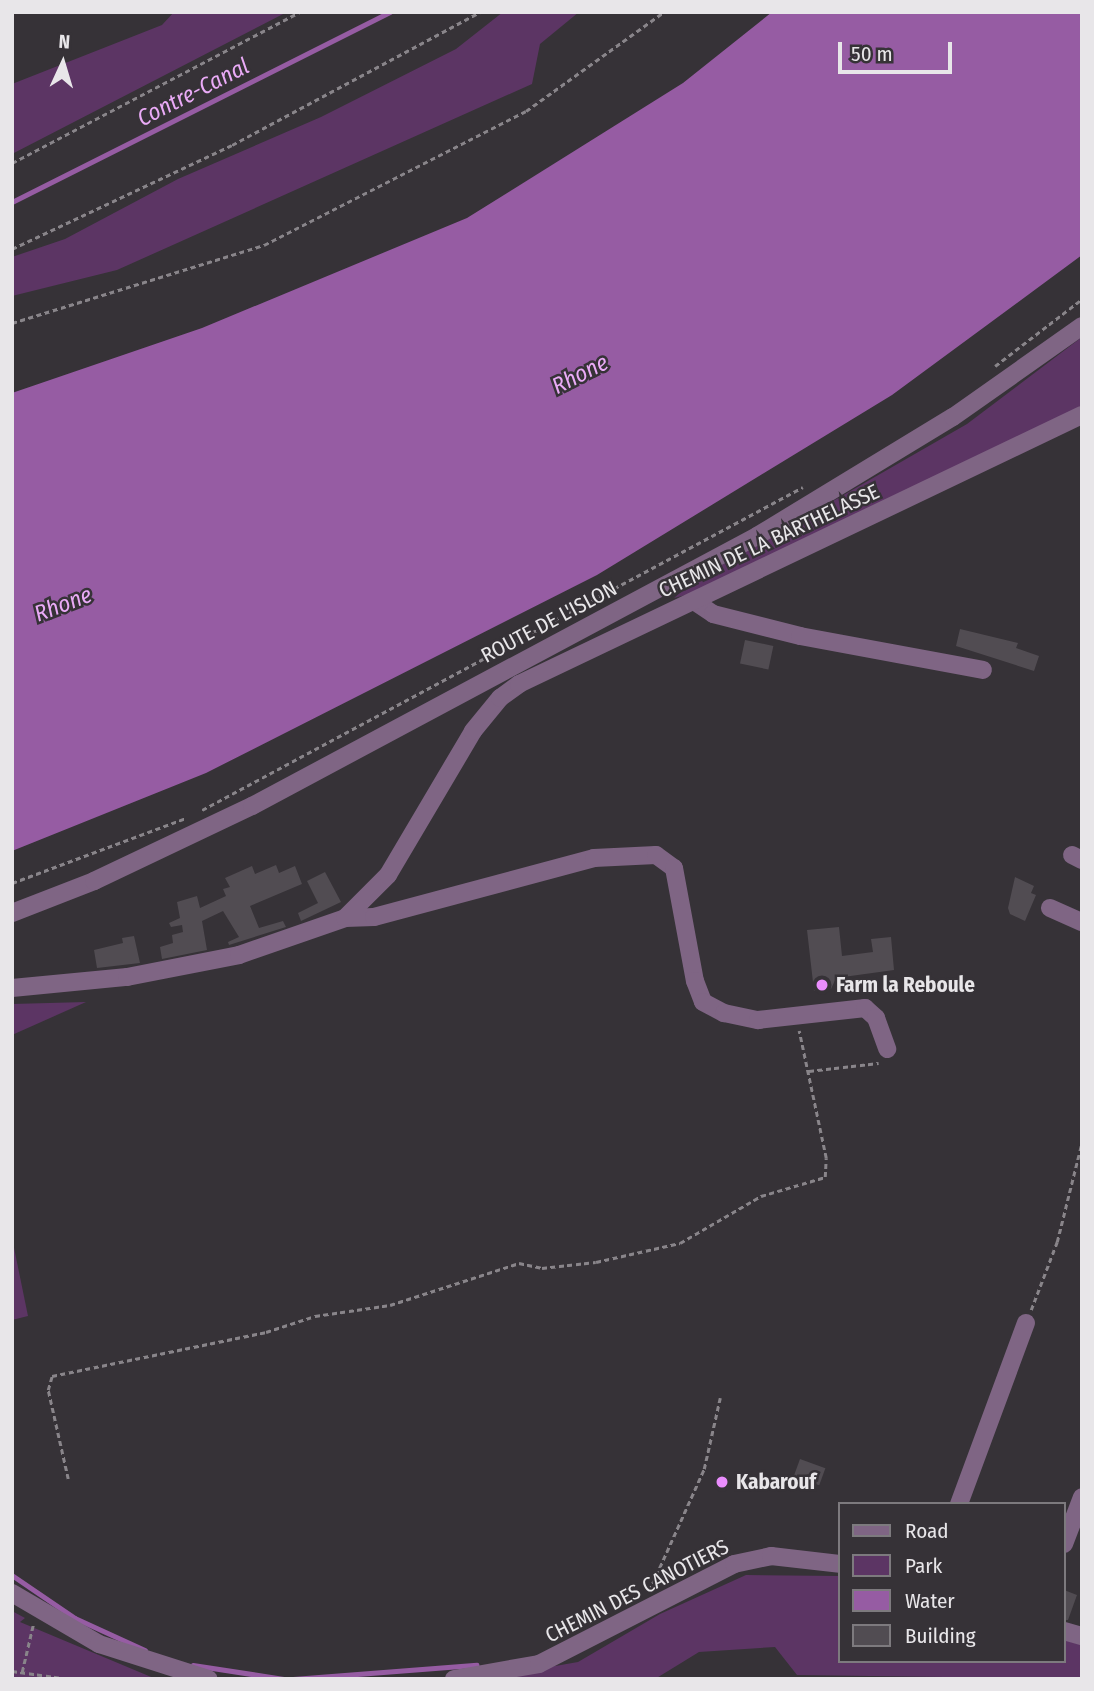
<!DOCTYPE html>
<style>
body{margin:0}
#map{position:relative;width:1094px;height:1691px;overflow:hidden;background:#363237;font-family:"Fira Sans Condensed",sans-serif}
div>[style]{position:absolute}
.green>*{inset:0;background:#5c3564}
.water>*{inset:0;background:#965ca3}
.stream>*{height:4.5px;margin:-2.25px;padding:0 2.25px;transform-origin:2.25px;border-radius:2.25px;background:#965ca3}
.building>*{inset:0;background:#514c52;transform-origin:0 0}
.path>*{height:2.5px;margin-top:-1.25px;transform-origin:0;background:repeating-linear-gradient(90deg,#89858a 0 5px,transparent 0 8.5px)}
.minor>*{height:18px;margin:-9px;padding:0 9px;transform-origin:9px;border-radius:9px;background:#7f6584}
.dots>*{width:19px;height:19px;translate:-50% -50%;box-sizing:border-box;border:4px solid #363237;border-radius:50%}
span{translate:-50% -50%;white-space:nowrap;text-align:center;line-height:1.15;-webkit-text-stroke:5px #363237;paint-order:stroke}
.street-label{font-size:21px;color:#e8e6e9}
.poi-label{font-size:21px;color:#e8e6e9;font-weight:700}
.left{translate:0 -50%;text-align:left}
.water-label{font-size:23px;color:#eaabf7;font-style:italic}
.frame{position:absolute;inset:0;border:14px solid #e8e6e9;pointer-events:none}
.legend{position:absolute;left:838px;top:1502px;width:228px;height:161px;box-sizing:border-box;background:#363237;border:2px solid #7d7a7e;margin:0;padding:9px 12px;list-style:none;font-size:21px;color:#e8e6e9}
.legend li{display:flex;align-items:center;gap:14px;height:35px}
.legend b{width:35px;border:2px solid #7d7a7e}
.north{position:absolute;left:28px;top:28px;width:70px;height:70px;-webkit-text-stroke:5px #363237;paint-order:stroke;rotate:4deg;font-size:19px;font-weight:700;line-height:28px;text-align:center;color:#e8e6e9}
.north::after{content:'';display:block;margin:auto;width:24px;height:32px;background:#e8e6e9;clip-path:polygon(50% 0,100% 100%,50% 72%,0 100%)}
.scale{position:absolute;left:838px;top:42px;width:114px;height:32px;box-sizing:border-box;border:4px solid #e8e6e9;border-top:0;padding-left:9px;font-size:21px;line-height:24px;white-space:nowrap;color:#e8e6e9;-webkit-text-stroke:5px #363237;paint-order:stroke}
</style>
<div id="map">
<div class="green">
<div style="clip-path:polygon(174px 12px,287px 12px,12px 154px,12px 84px,162px 25px)"></div>
<div style="clip-path:polygon(503px 12px,579px 12px,540px 44px,532px 84px,117px 270px,12px 296px,12px 257px,65px 239px,178px 179px,321px 117px,456px 49px)"></div>
<div style="clip-path:polygon(1082px 337px,1082px 408px,702px 591px,674px 598px,694px 581px,967px 424px)"></div>
<div style="clip-path:polygon(86px 1002px,12px 1035px,12px 1004px)"></div>
<div style="clip-path:polygon(12px 1238px,28px 1316px,12px 1320px)"></div>
<div style="clip-path:polygon(746px 1575px,840px 1576px,840px 1661px,1064px 1661px,1064px 1640px,1082px 1645px,1082px 1679px,797px 1675px,775px 1647px,699px 1652px,655px 1679px,480px 1679px,578px 1662px,660px 1614px)"></div>
<div style="clip-path:polygon(12px 1611px,25px 1618px,20px 1622px,156px 1679px,12px 1679px)"></div>
</div>
<div class="water">
<div style="clip-path:polygon(772px 12px,1082px 12px,1082px 255px,892px 395px,597px 575px,206px 773px,12px 851px,12px 393px,202px 328px,467px 218px,683px 83px)"></div>
</div>
<div class="stream">
<div style="left:12px;top:202px;width:423px;rotate:-26.7deg"></div>
<div style="left:12px;top:1575px;width:76px;rotate:34.3deg"></div>
<div style="left:75px;top:1618px;width:77px;rotate:24.6deg"></div>
<div style="left:193px;top:1665px;width:93px;rotate:8.7deg"></div>
<div style="left:293px;top:1679px;width:184px;rotate:-4.4deg"></div>
</div>
<div class="building">
<div style="clip-path:polygon(960px 629px,1018px 643px,1016px 648px,1039px 656px,1034px 671px,956px 646px)"></div>
<div style="left:745px;top:640px;width:29px;height:24px;rotate:12deg"></div>
<div style="clip-path:polygon(276px 865px,279px 873px,295px 866px,302px 884px,250px 906px,259px 928px,283px 921px,286px 927px,229px 945px,228px 942px,239px 937px,223px 911px,202px 921px,207px 950px,162px 959px,160px 947px,173px 943px,172px 935px,183px 932px,182px 925px,171px 927px,169px 923px,180px 918px,177px 902px,197px 896px,200px 908px,226px 896px,223px 889px,230px 887px,225px 878px,252px 866px,255px 874px)"></div>
<div style="clip-path:polygon(325px 872px,341px 902px,301px 921px,298px 913px,318px 903px,307px 881px)"></div>
<div style="clip-path:polygon(1015px 877px,1034px 886px,1031px 893px,1036px 895px,1025px 921px,1010px 914px,1008px 908px)"></div>
<div style="clip-path:polygon(839px 927px,842px 956px,873px 952px,871px 939px,891px 937px,894px 970px,836px 978px,831px 989px,814px 991px,807px 930px)"></div>
<div style="clip-path:polygon(134px 936px,140px 963px,97px 968px,94px 950px,123px 943px,122px 938px)"></div>
<div style="left:800px;top:1459px;width:27px;height:18px;rotate:20deg"></div>
<div style="clip-path:polygon(1064px 1590px,1077px 1595px,1068px 1620px,1064px 1620px)"></div>
</div>
<div class="path">
<div style="left:12px;top:163px;width:325px;rotate:-27.7deg"></div>
<div style="left:12px;top:249px;width:243px;rotate:-25.3deg"></div>
<div style="left:232px;top:145px;width:281px;rotate:-28.2deg"></div>
<div style="left:12px;top:323px;width:264px;rotate:-17.2deg"></div>
<div style="left:264px;top:245px;width:294px;rotate:-27.1deg"></div>
<div style="left:526px;top:111px;width:170px;rotate:-35.7deg"></div>
<div style="left:995px;top:366px;width:110px;rotate:-37.6deg"></div>
<div style="left:202px;top:810px;width:682px;rotate:-28.26deg"></div>
<div style="left:12px;top:883px;width:186px;rotate:-20.5deg"></div>
<div style="left:809px;top:1071px;width:70px;rotate:-6.5deg"></div>
<div style="left:1031px;top:1310px;width:73px;rotate:-69.1deg"></div>
<div style="left:1057px;top:1242px;width:99px;rotate:-76deg"></div>
<div style="left:68px;top:1479px;width:91px;rotate:-102.7deg"></div>
<div style="left:48px;top:1390px;width:15px;rotate:-74deg"></div>
<div style="left:52px;top:1376px;width:218px;rotate:-11.6deg"></div>
<div style="left:266px;top:1332px;width:52px;rotate:-18.1deg"></div>
<div style="left:315px;top:1316px;width:76px;rotate:-8.3deg"></div>
<div style="left:390px;top:1305px;width:136px;rotate:-18deg"></div>
<div style="left:519px;top:1263px;width:24px;rotate:12deg"></div>
<div style="left:542px;top:1268px;width:54px;rotate:-6.3deg"></div>
<div style="left:596px;top:1262px;width:86px;rotate:-12.7deg"></div>
<div style="left:680px;top:1243px;width:94px;rotate:-30.1deg"></div>
<div style="left:761px;top:1196px;width:67px;rotate:-16.5deg"></div>
<div style="left:825px;top:1177px;width:19px;rotate:-87deg"></div>
<div style="left:826px;top:1158px;width:130px;rotate:-102deg"></div>
<div style="left:649px;top:1591px;width:134px;rotate:-65.7deg"></div>
<div style="left:704px;top:1469px;width:73px;rotate:-77.3deg"></div>
<div style="left:12px;top:1671px;width:58px;rotate:8deg"></div>
<div style="left:22px;top:1672px;width:48px;rotate:-76.8deg"></div>
</div>
<div class="minor">
<div style="left:694px;top:601px;width:23px;rotate:34deg"></div>
<div style="left:713px;top:614px;width:90px;rotate:14.2deg"></div>
<div style="left:800px;top:636px;width:186px;rotate:10.5deg"></div>
<div style="left:1072px;top:855px;width:11px;rotate:27deg"></div>
<div style="left:1050px;top:908px;width:35px;rotate:24deg"></div>
<div style="left:12px;top:913px;width:88px;rotate:-21.3deg"></div>
<div style="left:94px;top:881px;width:175px;rotate:-25.4deg"></div>
<div style="left:252px;top:806px;width:573px;rotate:-28.13deg"></div>
<div style="left:757px;top:536px;width:229px;rotate:-31.3deg"></div>
<div style="left:953px;top:417px;width:158px;rotate:-35.2deg"></div>
<div style="left:345px;top:918px;width:29px;rotate:-2deg"></div>
<div style="left:374px;top:917px;width:228px;rotate:-15deg"></div>
<div style="left:594px;top:858px;width:62px;rotate:-2.8deg"></div>
<div style="left:656px;top:855px;width:22px;rotate:36deg"></div>
<div style="left:674px;top:868px;width:115px;rotate:79.5deg"></div>
<div style="left:695px;top:981px;width:22px;rotate:69deg"></div>
<div style="left:703px;top:1002px;width:24px;rotate:28deg"></div>
<div style="left:724px;top:1013px;width:35px;rotate:12deg"></div>
<div style="left:758px;top:1020px;width:108px;rotate:-6.4deg"></div>
<div style="left:865px;top:1008px;width:15px;rotate:42deg"></div>
<div style="left:876px;top:1018px;width:33px;rotate:70deg"></div>
<div style="left:12px;top:988px;width:116px;rotate:-5.5deg"></div>
<div style="left:127px;top:977px;width:114px;rotate:-11.1deg"></div>
<div style="left:239px;top:955px;width:112px;rotate:-19.2deg"></div>
<div style="left:345px;top:918px;width:61px;rotate:-45deg"></div>
<div style="left:388px;top:875px;width:167px;rotate:-59.4deg"></div>
<div style="left:473px;top:731px;width:43px;rotate:-50.7deg"></div>
<div style="left:500px;top:698px;width:24px;rotate:-36deg"></div>
<div style="left:519px;top:684px;width:624px;rotate:-25.54deg"></div>
<div style="left:959px;top:1504px;width:193px;rotate:-69.7deg"></div>
<div style="left:1064px;top:1544px;width:50px;rotate:-69deg"></div>
<div style="left:12px;top:1593px;width:101px;rotate:30.4deg"></div>
<div style="left:99px;top:1644px;width:115px;rotate:17.7deg"></div>
<div style="left:1064px;top:1631px;width:19px;rotate:16deg"></div>
<div style="left:454px;top:1679px;width:86px;rotate:-10deg"></div>
<div style="left:539px;top:1664px;width:219px;rotate:-27.1deg"></div>
<div style="left:734px;top:1564px;width:38px;rotate:-12deg"></div>
<div style="left:771px;top:1556px;width:69px;rotate:6.6deg"></div>
</div>
<div class="dots">
<div style="left:822px;top:985px;background:#ea8dfd"></div>
<div style="left:722px;top:1482px;background:#ea8dfd"></div>
</div>
<div class="street-label">
<span style="left:769px;top:541px;rotate:-25deg">CHEMIN DE LA BARTHELASSE</span>
<span style="left:549px;top:622px;rotate:-28deg">ROUTE DE L'ISLON</span>
<span style="left:637px;top:1591px;rotate:-27deg">CHEMIN DES CANOTIERS</span>
</div>
<div class="poi-label">
<span class="left" style="left:836px;top:985px">Farm la Reboule</span>
<span class="left" style="left:736px;top:1482px">Kabarouf</span>
</div>
<div class="water-label">
<span style="left:193px;top:92px;rotate:-27deg">Contre-Canal</span>
<span style="left:580px;top:374px;rotate:-27deg">Rhone</span>
<span style="left:63px;top:604px;rotate:-21deg">Rhone</span>
</div>
<div class="frame"></div>
<ul class="legend">
<li><b style="height:9px;background:#7f6584"></b>Road</li>
<li><b style="height:19px;background:#5c3564"></b>Park</li>
<li><b style="height:19px;background:#965ca3"></b>Water</li>
<li><b style="height:19px;background:#514c52"></b>Building</li>
</ul>
<div class="north">N</div>
<div class="scale">50 m</div>
</div>
